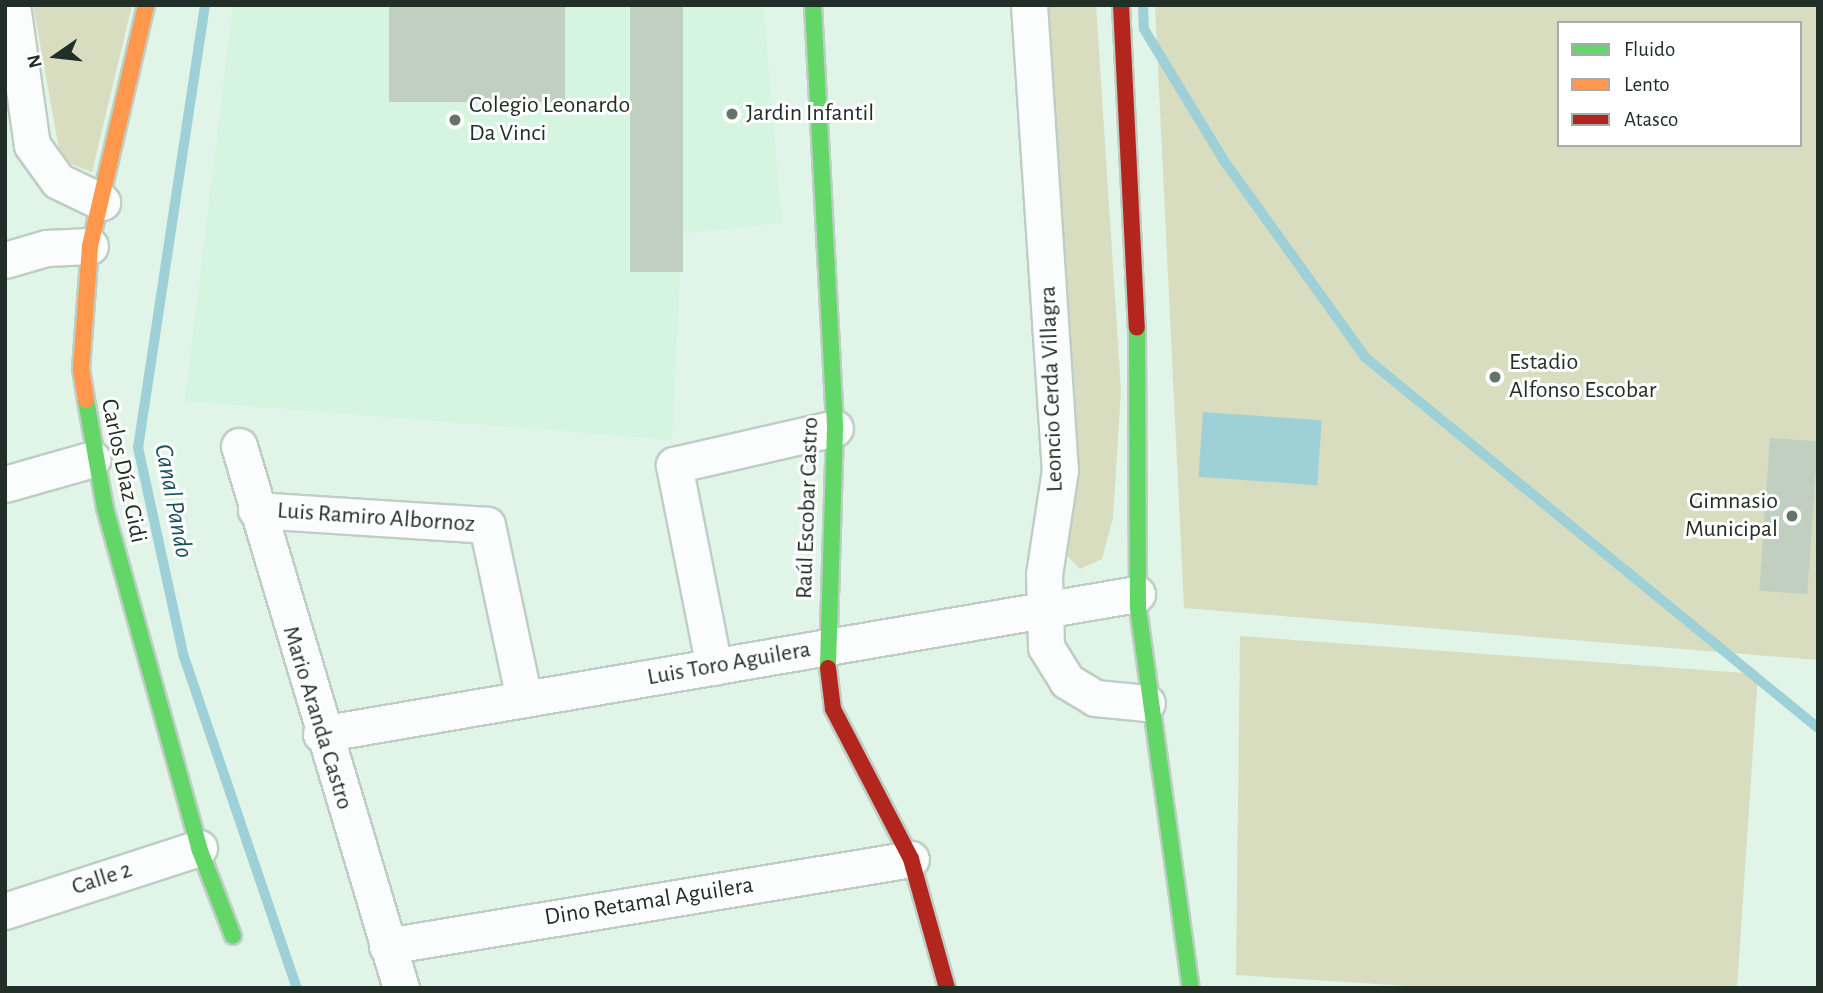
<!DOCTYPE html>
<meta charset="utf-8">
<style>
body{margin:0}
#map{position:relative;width:1823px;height:993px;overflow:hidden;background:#e1f4e8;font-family:"Alegreya Sans",sans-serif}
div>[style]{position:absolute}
.built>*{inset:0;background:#d5f5e1}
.green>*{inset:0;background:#d7ddbe}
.water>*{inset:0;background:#9ed0d8;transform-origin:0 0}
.stream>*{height:10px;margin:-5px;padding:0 5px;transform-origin:5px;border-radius:5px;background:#9ed0d8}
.building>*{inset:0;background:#c1cfc0;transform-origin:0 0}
.roads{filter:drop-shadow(2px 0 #bfcec5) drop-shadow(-2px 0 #bfcec5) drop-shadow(0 2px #bfcec5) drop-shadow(0 -2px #bfcec5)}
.street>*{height:35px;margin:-17.5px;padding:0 17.5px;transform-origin:17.5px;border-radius:17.5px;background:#fafdfc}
.fast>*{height:16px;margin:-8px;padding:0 8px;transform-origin:8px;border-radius:8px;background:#63d668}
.slow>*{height:16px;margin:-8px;padding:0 8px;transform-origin:8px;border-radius:8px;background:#ff974d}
.jam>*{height:16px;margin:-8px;padding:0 8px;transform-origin:8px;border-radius:8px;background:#b3261e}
.dots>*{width:19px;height:19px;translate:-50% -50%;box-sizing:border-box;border:4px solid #fff;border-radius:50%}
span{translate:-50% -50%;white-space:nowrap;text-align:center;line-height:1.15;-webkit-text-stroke:6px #fff;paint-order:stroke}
.poi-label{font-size:24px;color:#222f28}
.left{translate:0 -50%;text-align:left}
.right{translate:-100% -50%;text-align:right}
.street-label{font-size:24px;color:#222f28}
.water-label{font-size:26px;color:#1b515e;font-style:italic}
.frame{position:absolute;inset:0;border:7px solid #222f28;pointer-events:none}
.legend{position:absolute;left:1557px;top:21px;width:245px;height:126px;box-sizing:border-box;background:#fff;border:2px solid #a7aca9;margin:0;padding:9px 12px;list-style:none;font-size:21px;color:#222f28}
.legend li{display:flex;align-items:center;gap:14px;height:35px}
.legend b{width:35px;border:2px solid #a7aca9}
.north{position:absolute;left:21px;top:21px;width:70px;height:70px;-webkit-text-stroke:5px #fff;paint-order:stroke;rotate:256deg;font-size:19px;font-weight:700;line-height:28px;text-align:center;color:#222f28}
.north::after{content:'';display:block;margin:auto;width:24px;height:32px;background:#222f28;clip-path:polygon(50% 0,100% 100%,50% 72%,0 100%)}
</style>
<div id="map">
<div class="built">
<div style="clip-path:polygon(233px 5px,763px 5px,782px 223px,682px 234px,672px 440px,185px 401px)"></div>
</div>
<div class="green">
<div style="clip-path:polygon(33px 5px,132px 5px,92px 172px,61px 160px)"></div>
<div style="clip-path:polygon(1046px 5px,1096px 5px,1121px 390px,1113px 518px,1102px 559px,1080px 569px,1060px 548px,1070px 323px)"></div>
<div style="clip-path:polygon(evenodd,1155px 5px,1818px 5px,1818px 660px,1184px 608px,1155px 5px,1559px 23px,1800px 23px,1800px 145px,1559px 145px,1559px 23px)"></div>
<div style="clip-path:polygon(1240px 636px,1758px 674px,1737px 988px,1441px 988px,1236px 975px)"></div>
</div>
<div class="water">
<div style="left:1203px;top:412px;width:119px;height:65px;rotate:4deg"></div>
</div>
<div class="stream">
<div style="left:205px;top:5px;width:447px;rotate:98.6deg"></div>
<div style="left:138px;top:447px;width:212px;rotate:77.7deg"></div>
<div style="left:183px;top:654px;width:353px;rotate:71.2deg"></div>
<div style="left:1143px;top:5px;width:24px;rotate:88deg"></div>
<div style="left:1144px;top:29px;width:156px;rotate:58.7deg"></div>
<div style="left:1225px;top:162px;width:241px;rotate:54.3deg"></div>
<div style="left:1366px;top:358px;width:584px;rotate:39.3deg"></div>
</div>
<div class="building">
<div style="left:389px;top:5px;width:176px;height:97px"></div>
<div style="left:630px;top:5px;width:53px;height:267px"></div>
<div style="left:1770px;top:438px;width:48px;height:153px;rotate:4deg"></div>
</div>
<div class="roads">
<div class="street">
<div style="left:12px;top:5px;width:141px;rotate:81.9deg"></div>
<div style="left:32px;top:145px;width:44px;rotate:54.2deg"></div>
<div style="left:58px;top:181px;width:49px;rotate:25.5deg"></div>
<div style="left:1029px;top:5px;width:466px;rotate:86.2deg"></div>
<div style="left:1060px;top:470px;width:105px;rotate:98.7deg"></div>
<div style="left:1044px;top:574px;width:73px;rotate:88.4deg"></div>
<div style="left:1046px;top:647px;width:40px;rotate:58deg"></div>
<div style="left:1067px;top:681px;width:33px;rotate:31deg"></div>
<div style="left:1095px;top:698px;width:52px;rotate:5.5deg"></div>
<div style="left:5px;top:260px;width:43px;rotate:-16.3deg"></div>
<div style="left:46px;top:248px;width:44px;rotate:-2.6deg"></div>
<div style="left:239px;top:446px;width:566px;rotate:73.36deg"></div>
<div style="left:5px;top:484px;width:91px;rotate:-15.9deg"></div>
<div style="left:256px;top:510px;width:231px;rotate:3.7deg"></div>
<div style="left:487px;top:525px;width:178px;rotate:78deg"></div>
<div style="left:714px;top:667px;width:206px;rotate:-101.2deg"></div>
<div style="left:674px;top:465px;width:165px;rotate:-12.9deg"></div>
<div style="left:321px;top:734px;width:828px;rotate:-9.74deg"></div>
<div style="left:5px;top:911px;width:204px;rotate:-18deg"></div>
<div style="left:387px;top:946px;width:531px;rotate:-9.43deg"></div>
</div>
<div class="fast">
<div style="left:813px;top:5px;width:424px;rotate:87deg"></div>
<div style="left:835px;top:428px;width:240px;rotate:91.7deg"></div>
<div style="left:1137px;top:328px;width:280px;rotate:89.8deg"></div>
<div style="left:1138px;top:608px;width:384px;rotate:82.1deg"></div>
<div style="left:86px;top:400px;width:110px;rotate:80deg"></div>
<div style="left:105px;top:508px;width:353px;rotate:74.5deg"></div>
<div style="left:199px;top:848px;width:94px;rotate:68.9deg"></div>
</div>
<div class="slow">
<div style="left:86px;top:400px;width:31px;rotate:-99deg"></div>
<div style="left:81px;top:369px;width:123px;rotate:-85.8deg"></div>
<div style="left:90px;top:246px;width:247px;rotate:-76.9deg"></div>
</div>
<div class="jam">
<div style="left:1121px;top:5px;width:323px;rotate:87.2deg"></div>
<div style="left:828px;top:668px;width:41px;rotate:83deg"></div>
<div style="left:833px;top:709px;width:169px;rotate:62.5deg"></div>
<div style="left:911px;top:859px;width:134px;rotate:74.4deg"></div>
</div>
</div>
<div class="dots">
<div style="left:732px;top:114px;background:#65746b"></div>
<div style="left:455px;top:120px;background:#65746b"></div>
<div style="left:1495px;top:377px;background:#65746b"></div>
<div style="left:1792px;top:516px;background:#65746b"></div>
</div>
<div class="poi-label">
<span class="left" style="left:469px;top:120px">Colegio Leonardo<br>Da Vinci</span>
<span class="left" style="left:746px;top:114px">Jardin Infantil</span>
<span class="left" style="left:1509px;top:377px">Estadio<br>Alfonso Escobar</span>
<span class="right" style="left:1778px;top:516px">Gimnasio<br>Municipal</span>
</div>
<div class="street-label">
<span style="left:1052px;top:389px;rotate:-92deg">Leoncio Cerda Villagra</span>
<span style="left:123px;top:471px;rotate:78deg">Carlos Díaz Gidi</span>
<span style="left:808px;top:508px;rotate:-88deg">Raúl Escobar Castro</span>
<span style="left:376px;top:518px;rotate:4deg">Luis Ramiro Albornoz</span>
<span style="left:729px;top:664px;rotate:-10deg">Luis Toro Aguilera</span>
<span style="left:317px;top:718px;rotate:73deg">Mario Aranda Castro</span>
<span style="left:102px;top:879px;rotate:-18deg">Calle 2</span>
<span style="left:649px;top:902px;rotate:-9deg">Dino Retamal Aguilera</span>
</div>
<div class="water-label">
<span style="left:173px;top:501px;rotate:79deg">Canal Pando</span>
</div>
<div class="frame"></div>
<ul class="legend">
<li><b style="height:9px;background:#63d668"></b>Fluido</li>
<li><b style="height:9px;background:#ff974d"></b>Lento</li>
<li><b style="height:9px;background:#b3261e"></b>Atasco</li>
</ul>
<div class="north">N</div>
</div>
